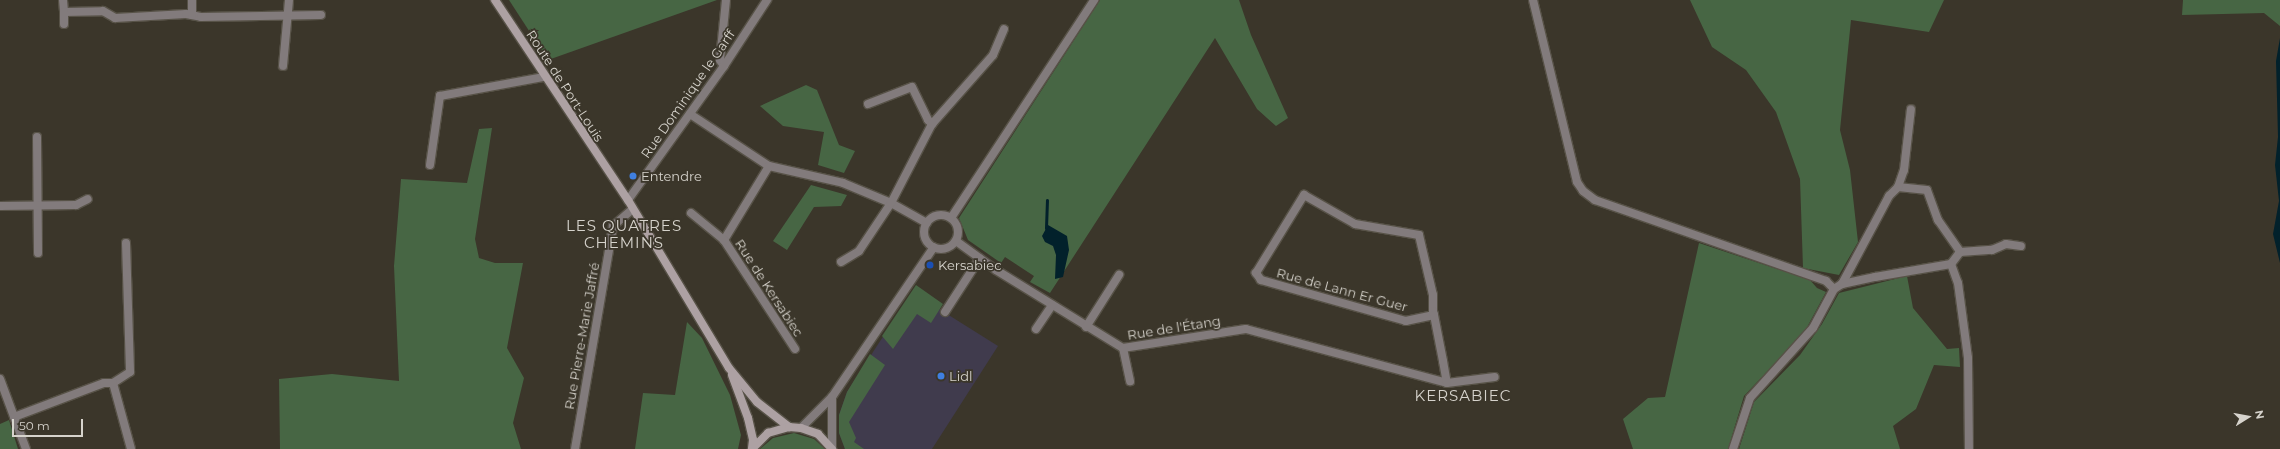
<!DOCTYPE html>
<meta charset="utf-8">
<style>
body{margin:0}
#map{position:relative;width:2280px;height:449px;overflow:hidden;background:#3b362a;font-family:Montserrat,sans-serif}
div>[style]{position:absolute}
.commercial>*{inset:0;background:#403b4d}
.green>*{inset:0;background:#476644}
.water>*{inset:0;background:#02212b}
.stream>*{height:3px;margin:-1.5px;padding:0 1.5px;transform-origin:1.5px;border-radius:1.5px;background:#02212b}
.roads{filter:drop-shadow(1px 0 #575247) drop-shadow(-1px 0 #575247) drop-shadow(0 1px #575247) drop-shadow(0 -1px #575247)}
.minor>*{height:8px;margin:-4px;padding:0 4px;transform-origin:4px;border-radius:4px;background:#827b7c}
.tertiary>*{height:8px;margin:-4px;padding:0 4px;transform-origin:4px;border-radius:4px;background:#827b7c}
.tertiary>.ring{margin:-4px;padding:0;box-sizing:content-box;background:none;border:8px solid #827b7c;border-radius:50%}
.secondary>*{height:8px;margin:-4px;padding:0 4px;transform-origin:4px;border-radius:4px;background:#ada1a3}
.dots>*{width:11px;height:11px;translate:-50% -50%;box-sizing:border-box;border:2px solid #3b362a;border-radius:50%}
span{translate:-50% -50%;white-space:nowrap;text-align:center;line-height:1.15;-webkit-text-stroke:3.5px #3b362a;paint-order:stroke}
.street-label{font-size:13px;color:#d6d3cc}
.poi-label{font-size:13px;color:#d6d3cc}
.left{translate:0 -50%;text-align:left}
.quarter-label{font-size:15px;color:#d6d3cc;letter-spacing:1px}
.north{position:absolute;left:2228px;top:397px;width:40px;height:40px;-webkit-text-stroke:3px #3b362a;paint-order:stroke;rotate:79deg;font-size:11px;font-weight:700;line-height:16px;text-align:center;color:#d6d3cc}
.north::after{content:'';display:block;margin:auto;width:14px;height:18px;background:#d6d3cc;clip-path:polygon(50% 0,100% 100%,50% 72%,0 100%)}
.scale{position:absolute;left:12px;top:419px;width:71px;height:18px;box-sizing:border-box;border:2px solid #d6d3cc;border-top:0;padding-left:5px;font-size:12px;line-height:14px;white-space:nowrap;color:#d6d3cc;-webkit-text-stroke:3px #3b362a;paint-order:stroke}
</style>
<div id="map">
<div class="commercial">
<div style="clip-path:polygon(912px 292px,998px 346px,932px 449px,845px 449px,839px 433px,839px 415px,847px 392px)"></div>
</div>
<div class="green">
<div style="clip-path:polygon(509px 0,717px 0,548px 60px)"></div>
<div style="clip-path:polygon(1100px 0,1239px 0,1251px 35px,1288px 118px,1276px 126px,1257px 109px,1215px 38px,1050px 293px,1030px 282px,1034px 276px,1005px 257px,1001px 263px,968px 240px,959px 218px)"></div>
<div style="clip-path:polygon(1690px 0,1944px 0,1929px 32px,1851px 20px,1840px 130px,1850px 170px,1858px 242px,1839px 275px,1803px 268px,1800px 179px,1776px 112px,1746px 70px,1712px 47px)"></div>
<div style="clip-path:polygon(2183px 0,2280px 0,2280px 26px,2264px 13px,2182px 15px)"></div>
<div style="clip-path:polygon(806px 85px,817px 90px,839px 145px,855px 151px,844px 173px,818px 165px,824px 132px,783px 126px,760px 106px)"></div>
<div style="clip-path:polygon(492px 128px,475px 239px,479px 258px,495px 263px,523px 263px,507px 348px,524px 378px,513px 423px,521px 449px,280px 449px,279px 379px,332px 374px,399px 381px,394px 266px,401px 179px,467px 183px,479px 129px)"></div>
<div style="clip-path:polygon(811px 185px,847px 195px,841px 206px,814px 207px,787px 250px,773px 241px)"></div>
<div style="clip-path:polygon(1699px 243px,1810px 280px,1817px 288px,1826px 292px,1805px 331px,1744px 396px,1728px 449px,1633px 449px,1623px 419px,1648px 398px,1665px 397px)"></div>
<div style="clip-path:polygon(1907px 276px,1913px 308px,1947px 349px,1959px 348px,1960px 367px,1934px 365px,1916px 409px,1893px 426px,1900px 449px,1739px 449px,1754px 402px,1800px 355px,1822px 324px,1839px 293px)"></div>
<div style="clip-path:polygon(916px 285px,943px 304px,931px 323px,917px 314px,893px 349px,882px 336px)"></div>
<div style="clip-path:polygon(687px 322px,702px 338px,730px 395px,741px 435px,738px 449px,635px 449px,643px 393px,675px 395px)"></div>
<div style="clip-path:polygon(870px 354px,885px 365px,849px 422px,856px 438px,854px 442px,864px 449px,845px 449px,839px 433px,839px 415px,847px 392px)"></div>
<div style="clip-path:polygon(9px 420px,18px 449px,0 449px,0 424px)"></div>
<div style="clip-path:polygon(794px 433px,814px 439px,825px 449px,760px 449px,773px 438px)"></div>
</div>
<div class="water">
<div style="clip-path:polygon(2280px 38px,2280px 263px,2273px 234px,2279px 201px,2275px 165px,2278px 137px,2276px 61px)"></div>
<div style="clip-path:polygon(1048px 225px,1067px 236px,1069px 250px,1063px 277px,1055px 279px,1056px 255px,1053px 246px,1045px 242px,1042px 236px)"></div>
</div>
<div class="stream">
<div style="left:1046px;top:228px;width:28px;rotate:-88deg"></div>
</div>
<div class="roads">
<div class="minor">
<div style="left:63px;top:0;width:12px;rotate:85deg"></div>
<div style="left:64px;top:12px;width:39px;rotate:-1deg"></div>
<div style="left:103px;top:11px;width:14px;rotate:30deg"></div>
<div style="left:115px;top:18px;width:71px;rotate:-3.2deg"></div>
<div style="left:186px;top:14px;width:15px;rotate:11deg"></div>
<div style="left:201px;top:17px;width:120px;rotate:-1deg"></div>
<div style="left:1533px;top:0;width:187px;rotate:76.4deg"></div>
<div style="left:1577px;top:182px;width:11px;rotate:56deg"></div>
<div style="left:1583px;top:191px;width:15px;rotate:37deg"></div>
<div style="left:1595px;top:200px;width:245px;rotate:19.3deg"></div>
<div style="left:1826px;top:281px;width:11px;rotate:45deg"></div>
<div style="left:1834px;top:289px;width:44px;rotate:118.3deg"></div>
<div style="left:1813px;top:328px;width:94px;rotate:132deg"></div>
<div style="left:1750px;top:398px;width:54px;rotate:108.4deg"></div>
<div style="left:64px;top:12px;width:12px;rotate:90deg"></div>
<div style="left:192px;top:15px;width:15px;rotate:-90deg"></div>
<div style="left:283px;top:66px;width:66px;rotate:-84.8deg"></div>
<div style="left:724px;top:66px;width:7px;rotate:-124deg"></div>
<div style="left:720px;top:60px;width:60px;rotate:-84.3deg"></div>
<div style="left:868px;top:104px;width:47px;rotate:-21.1deg"></div>
<div style="left:912px;top:87px;width:37px;rotate:64deg"></div>
<div style="left:928px;top:120px;width:6px;rotate:45deg"></div>
<div style="left:690px;top:114px;width:95px;rotate:33.4deg"></div>
<div style="left:769px;top:166px;width:76px;rotate:12.9deg"></div>
<div style="left:843px;top:183px;width:52px;rotate:22.6deg"></div>
<div style="left:891px;top:203px;width:41px;rotate:29.1deg"></div>
<div style="left:37px;top:137px;width:116px;rotate:89.5deg"></div>
<div style="left:430px;top:165px;width:70px;rotate:-81.8deg"></div>
<div style="left:440px;top:96px;width:106px;rotate:-10.4deg"></div>
<div style="left:769px;top:166px;width:87px;rotate:121.3deg"></div>
<div style="left:724px;top:240px;width:130px;rotate:56.9deg"></div>
<div style="left:1898px;top:187px;width:29px;rotate:6deg"></div>
<div style="left:1927px;top:190px;width:32px;rotate:70deg"></div>
<div style="left:1938px;top:220px;width:39px;rotate:55deg"></div>
<div style="left:628px;top:200px;width:165px;rotate:-54.4deg"></div>
<div style="left:724px;top:66px;width:79px;rotate:-56.9deg"></div>
<div style="left:0;top:206px;width:76px;rotate:-0.8deg"></div>
<div style="left:76px;top:205px;width:13px;rotate:-27deg"></div>
<div style="left:691px;top:213px;width:43px;rotate:39.3deg"></div>
<div style="left:956px;top:241px;width:49px;rotate:35.9deg"></div>
<div style="left:996px;top:270px;width:149px;rotate:31.6deg"></div>
<div style="left:1123px;top:348px;width:124px;rotate:-8.8deg"></div>
<div style="left:1246px;top:329px;width:208px;rotate:15deg"></div>
<div style="left:1447px;top:383px;width:48px;rotate:-7.1deg"></div>
<div style="left:126px;top:243px;width:129px;rotate:88.2deg"></div>
<div style="left:130px;top:372px;width:20px;rotate:147deg"></div>
<div style="left:113px;top:383px;width:68px;rotate:74.7deg"></div>
<div style="left:841px;top:262px;width:21px;rotate:-31deg"></div>
<div style="left:859px;top:251px;width:58px;rotate:-56.3deg"></div>
<div style="left:891px;top:203px;width:89px;rotate:-62.6deg"></div>
<div style="left:932px;top:124px;width:92px;rotate:-48.5deg"></div>
<div style="left:993px;top:55px;width:28px;rotate:-67deg"></div>
<div style="left:1951px;top:264px;width:15px;rotate:-53deg"></div>
<div style="left:1960px;top:252px;width:32px;rotate:-4deg"></div>
<div style="left:1992px;top:250px;width:15px;rotate:-23deg"></div>
<div style="left:2006px;top:244px;width:15px;rotate:8deg"></div>
<div style="left:1842px;top:284px;width:100px;rotate:-61.9deg"></div>
<div style="left:1889px;top:196px;width:13px;rotate:-45deg"></div>
<div style="left:1898px;top:187px;width:18px;rotate:-71deg"></div>
<div style="left:1904px;top:170px;width:61px;rotate:-83.5deg"></div>
<div style="left:1834px;top:289px;width:9px;rotate:-32deg"></div>
<div style="left:1842px;top:284px;width:34px;rotate:-12deg"></div>
<div style="left:1875px;top:277px;width:77px;rotate:-9.7deg"></div>
<div style="left:1951px;top:264px;width:20px;rotate:70deg"></div>
<div style="left:1958px;top:283px;width:76px;rotate:82.4deg"></div>
<div style="left:1968px;top:358px;width:91px;rotate:89.4deg"></div>
<div style="left:945px;top:312px;width:64px;rotate:-57.1deg"></div>
<div style="left:1434px;top:315px;width:29px;rotate:168deg"></div>
<div style="left:1406px;top:321px;width:151px;rotate:-164.2deg"></div>
<div style="left:1261px;top:280px;width:9px;rotate:-126deg"></div>
<div style="left:1256px;top:273px;width:92px;rotate:-58.4deg"></div>
<div style="left:1304px;top:195px;width:59px;rotate:29.6deg"></div>
<div style="left:1355px;top:224px;width:65px;rotate:9.8deg"></div>
<div style="left:1419px;top:235px;width:62px;rotate:76.9deg"></div>
<div style="left:1433px;top:295px;width:16px;rotate:90deg"></div>
<div style="left:1433px;top:311px;width:4px;rotate:76deg"></div>
<div style="left:1434px;top:315px;width:47px;rotate:78.9deg"></div>
<div style="left:1443px;top:361px;width:22px;rotate:80deg"></div>
<div style="left:1086px;top:327px;width:62px;rotate:-57.6deg"></div>
<div style="left:1036px;top:329px;width:29px;rotate:-56deg"></div>
<div style="left:1123px;top:348px;width:34px;rotate:78deg"></div>
<div style="left:0;top:379px;width:75px;rotate:69.6deg"></div>
<div style="left:14px;top:417px;width:96px;rotate:-20.7deg"></div>
<div style="left:104px;top:383px;width:9px"></div>
<div style="left:575px;top:449px;width:226px;rotate:-80.3deg"></div>
<div style="left:613px;top:226px;width:23px;rotate:-41deg"></div>
</div>
<div class="tertiary">
<div class="ring" style="left:924px;top:215px;width:26px;height:26px"></div>
<div style="left:951px;top:218px;width:261px;rotate:-56.7deg"></div>
<div style="left:801px;top:428px;width:44px;rotate:-45deg"></div>
<div style="left:832px;top:397px;width:181px;rotate:-55.8deg"></div>
<div style="left:832px;top:447px;width:50px;rotate:-90deg"></div>
</div>
<div class="secondary">
<div style="left:495px;top:0;width:240px;rotate:56.4deg"></div>
<div style="left:628px;top:200px;width:196px;rotate:59deg"></div>
<div style="left:729px;top:368px;width:44px;rotate:50.5deg"></div>
<div style="left:757px;top:402px;width:41px;rotate:38deg"></div>
<div style="left:732px;top:375px;width:46px;rotate:69.6deg"></div>
<div style="left:748px;top:418px;width:23px;rotate:77deg"></div>
<div style="left:753px;top:440px;width:8px;rotate:97deg"></div>
<div style="left:752px;top:449px;width:23px;rotate:-45deg"></div>
<div style="left:768px;top:433px;width:22px;rotate:-16deg"></div>
<div style="left:789px;top:427px;width:12px;rotate:5deg"></div>
<div style="left:801px;top:428px;width:18px;rotate:19deg"></div>
<div style="left:818px;top:434px;width:21px;rotate:47deg"></div>
</div>
</div>
<div class="dots">
<div style="left:633px;top:176px;background:#3f7fe0"></div>
<div style="left:930px;top:265px;background:#1a4fb4"></div>
<div style="left:941px;top:376px;background:#3f7fe0"></div>
</div>
<div class="street-label">
<span style="left:565px;top:86px;rotate:57deg">Route de Port-Louis</span>
<span style="left:688px;top:94px;rotate:-55deg">Rue Dominique le Garff</span>
<span style="left:769px;top:288px;rotate:57deg">Rue de Kersabiec</span>
<span style="left:1342px;top:290px;rotate:15deg">Rue de Lann Er Guer</span>
<span style="left:1174px;top:328px;rotate:-9deg">Rue de l'Étang</span>
<span style="left:582px;top:336px;rotate:-80deg">Rue Pierre-Marie Jaffré</span>
</div>
<div class="poi-label">
<span class="left" style="left:641px;top:176px">Entendre</span>
<span class="left" style="left:938px;top:265px">Kersabiec</span>
<span class="left" style="left:949px;top:376px">Lidl</span>
</div>
<div class="quarter-label">
<span style="left:624px;top:234px">LES QUATRES<br>CHEMINS</span>
<span style="left:1463px;top:396px">KERSABIEC</span>
</div>
<div class="north">N</div>
<div class="scale">50 m</div>
</div>
